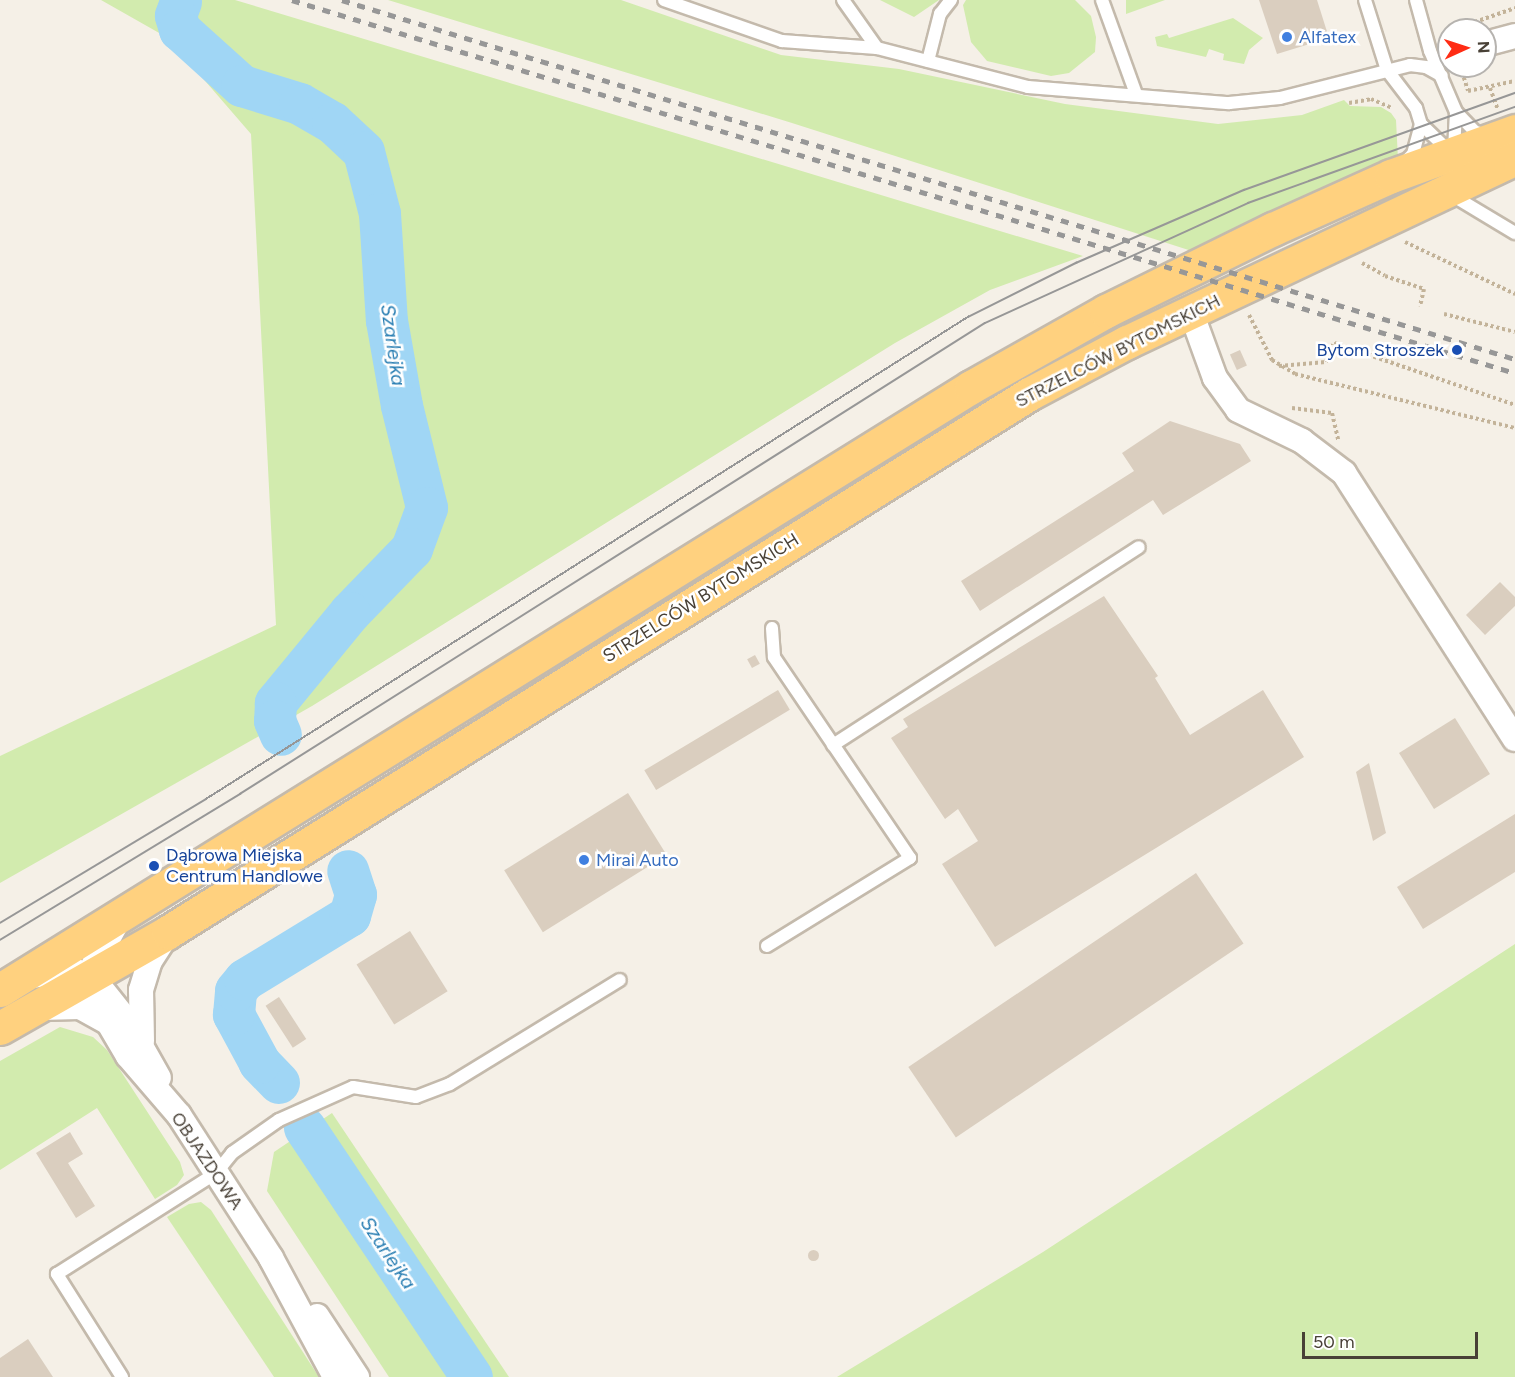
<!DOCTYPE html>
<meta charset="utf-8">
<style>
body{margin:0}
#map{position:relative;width:1515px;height:1377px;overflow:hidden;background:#f5f0e7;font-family:Figtree,sans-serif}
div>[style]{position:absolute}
.green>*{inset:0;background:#d2ebae}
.river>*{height:42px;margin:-21px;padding:0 21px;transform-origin:21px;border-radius:21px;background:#a0d6f5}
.building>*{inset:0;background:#dacebf;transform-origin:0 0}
.round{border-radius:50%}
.path>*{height:4px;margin-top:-2px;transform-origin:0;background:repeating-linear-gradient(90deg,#c3b399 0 3px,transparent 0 6px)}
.roads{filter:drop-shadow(2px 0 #c4baac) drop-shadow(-2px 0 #c4baac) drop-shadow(0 2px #c4baac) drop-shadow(0 -2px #c4baac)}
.service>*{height:12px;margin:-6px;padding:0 6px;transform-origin:6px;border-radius:6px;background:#fff}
.minor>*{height:24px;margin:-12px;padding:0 12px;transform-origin:12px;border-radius:12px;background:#fff}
.trunk>*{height:33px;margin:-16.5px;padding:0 16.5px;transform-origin:16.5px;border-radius:16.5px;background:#ffd17f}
.tram>*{height:1.5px;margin:-0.75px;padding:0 0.75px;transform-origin:0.75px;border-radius:0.75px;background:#979797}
.rail>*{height:4.5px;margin-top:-2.25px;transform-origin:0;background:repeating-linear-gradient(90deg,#979797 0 8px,transparent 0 16px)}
.dots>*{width:16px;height:16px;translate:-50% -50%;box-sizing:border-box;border:3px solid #fff;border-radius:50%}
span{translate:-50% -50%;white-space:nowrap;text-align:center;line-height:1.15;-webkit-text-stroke:5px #fff;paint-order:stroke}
.shop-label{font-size:18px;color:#366cbe}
.left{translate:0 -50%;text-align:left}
.transit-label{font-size:18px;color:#164399}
.right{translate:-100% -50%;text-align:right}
.street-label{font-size:18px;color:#484036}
.water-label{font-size:20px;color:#277db2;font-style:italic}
.north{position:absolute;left:1437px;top:18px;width:60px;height:60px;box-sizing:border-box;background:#fff;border:2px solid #b6b3af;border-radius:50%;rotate:87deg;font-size:16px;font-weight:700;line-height:24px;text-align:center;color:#484036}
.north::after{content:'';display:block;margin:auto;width:21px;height:27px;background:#ff2c14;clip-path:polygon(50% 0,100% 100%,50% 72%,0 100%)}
.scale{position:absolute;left:1302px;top:1332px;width:176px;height:27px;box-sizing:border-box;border:3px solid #484036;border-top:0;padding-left:8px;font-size:18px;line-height:21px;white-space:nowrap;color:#484036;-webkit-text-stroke:4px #fff;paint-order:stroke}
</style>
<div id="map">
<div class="green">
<div style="clip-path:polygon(101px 0,235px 0,1083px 256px,990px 290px,895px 343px,312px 706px,0 883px,0 756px,276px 625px,251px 134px,168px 38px)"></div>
<div style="clip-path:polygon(388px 0,621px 0,781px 55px,899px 69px,1065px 104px,1218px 124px,1302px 115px,1344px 100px,1350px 106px,1381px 107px,1391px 113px,1396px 120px,1398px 159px,1198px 253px,792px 123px)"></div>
<div style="clip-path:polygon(880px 0,939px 0,914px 17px)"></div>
<div style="clip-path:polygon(966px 0,1075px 0,1091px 16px,1096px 37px,1095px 52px,1069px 73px,1051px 76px,987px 61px,971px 42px,963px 5px)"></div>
<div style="clip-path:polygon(1126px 0,1165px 0,1126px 14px)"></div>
<div style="clip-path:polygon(1233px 18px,1263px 38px,1249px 50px,1244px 64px,1223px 60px,1224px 54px,1209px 49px,1206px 57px,1157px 46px,1155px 37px,1167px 34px,1169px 38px)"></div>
<div style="clip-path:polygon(1515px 944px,1515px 1377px,837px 1377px,1043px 1252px)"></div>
<div style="clip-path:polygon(60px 1027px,93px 1037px,107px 1050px,180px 1162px,184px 1175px,177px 1185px,155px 1199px,97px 1108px,0 1170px,0 1061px)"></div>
<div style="clip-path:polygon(332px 1113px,509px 1377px,389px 1377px,267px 1191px,274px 1152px)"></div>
<div style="clip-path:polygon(201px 1202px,211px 1210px,319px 1377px,274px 1377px,167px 1217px,189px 1204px)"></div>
</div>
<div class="river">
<div style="left:181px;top:2px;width:15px;rotate:110deg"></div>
<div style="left:176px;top:16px;width:15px;rotate:74deg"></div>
<div style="left:180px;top:30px;width:84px;rotate:42.1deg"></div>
<div style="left:242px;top:86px;width:61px;rotate:17.2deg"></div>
<div style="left:300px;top:104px;width:38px;rotate:30deg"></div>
<div style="left:333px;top:123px;width:42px;rotate:43.1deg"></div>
<div style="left:364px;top:152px;width:64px;rotate:75.5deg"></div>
<div style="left:380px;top:214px;width:107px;rotate:86.3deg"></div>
<div style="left:387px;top:321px;width:86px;rotate:80deg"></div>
<div style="left:402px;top:406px;width:105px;rotate:76.2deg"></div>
<div style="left:427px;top:508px;width:44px;rotate:110.1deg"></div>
<div style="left:412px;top:549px;width:89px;rotate:134.1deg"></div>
<div style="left:350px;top:613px;width:117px;rotate:129.4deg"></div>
<div style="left:276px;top:703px;width:18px;rotate:93deg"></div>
<div style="left:275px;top:721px;width:15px;rotate:67deg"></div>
<div style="left:279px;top:1083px;width:28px;rotate:-134deg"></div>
<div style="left:260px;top:1063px;width:55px;rotate:-118.4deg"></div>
<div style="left:234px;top:1015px;width:24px;rotate:-85deg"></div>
<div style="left:236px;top:991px;width:14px;rotate:-51deg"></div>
<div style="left:245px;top:980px;width:123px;rotate:-31.4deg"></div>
<div style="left:350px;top:916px;width:22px;rotate:-74deg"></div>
<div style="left:356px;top:895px;width:25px;rotate:-108deg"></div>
<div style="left:305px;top:1128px;width:300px;rotate:56.2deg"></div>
</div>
<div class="building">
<div style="clip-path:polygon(1259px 0,1317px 0,1329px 38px,1277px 54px)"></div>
<div style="left:1240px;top:350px;width:17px;height:11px;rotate:66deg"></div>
<div style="clip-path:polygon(1170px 421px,1240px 444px,1251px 461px,1163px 515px,1153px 500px,980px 611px,961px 581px,1134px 471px,1122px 453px)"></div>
<div style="clip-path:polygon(1500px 582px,1515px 597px,1515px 606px,1485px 635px,1466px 615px)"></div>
<div style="clip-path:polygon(1104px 596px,1158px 676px,1155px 678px,1190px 735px,1263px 690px,1304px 757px,995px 947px,942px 864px,978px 841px,958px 809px,945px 819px,891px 738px,908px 727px,903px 719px)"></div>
<div style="left:755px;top:655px;width:10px;height:9px;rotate:61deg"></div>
<div style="left:778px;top:690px;width:23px;height:156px;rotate:59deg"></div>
<div style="left:1455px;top:718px;width:66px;height:66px;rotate:58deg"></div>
<div style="clip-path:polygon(1369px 763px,1386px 833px,1373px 841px,1356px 772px)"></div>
<div style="left:628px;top:793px;width:73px;height:146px;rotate:58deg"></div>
<div style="clip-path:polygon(1515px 814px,1515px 872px,1423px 929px,1397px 887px)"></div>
<div style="left:1196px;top:873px;width:85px;height:347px;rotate:56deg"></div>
<div style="left:410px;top:931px;width:71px;height:63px;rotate:58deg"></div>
<div style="left:279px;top:997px;width:50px;height:16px;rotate:57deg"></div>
<div style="clip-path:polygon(70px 1132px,83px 1154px,68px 1163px,95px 1206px,76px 1218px,36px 1153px)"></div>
<div class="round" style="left:807.5px;top:1249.5px;width:11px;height:11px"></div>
<div style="clip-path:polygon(28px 1339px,53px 1377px,0 1377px,0 1358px)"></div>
</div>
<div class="path">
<div style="left:1452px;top:30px;width:67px;rotate:-19.2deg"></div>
<div style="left:1460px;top:66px;width:26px;rotate:72deg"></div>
<div style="left:1468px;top:91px;width:48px;rotate:-12deg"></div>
<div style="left:1490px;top:88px;width:23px;rotate:70deg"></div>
<div style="left:1349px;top:103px;width:22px;rotate:-10deg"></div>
<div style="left:1371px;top:99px;width:23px;rotate:23deg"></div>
<div style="left:1405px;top:242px;width:122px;rotate:25.3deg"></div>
<div style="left:1362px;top:263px;width:26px;rotate:29deg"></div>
<div style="left:1385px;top:276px;width:41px;rotate:18.4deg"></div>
<div style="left:1424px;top:289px;width:18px;rotate:103deg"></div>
<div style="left:1444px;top:314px;width:73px;rotate:14.2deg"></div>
<div style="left:1249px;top:315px;width:51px;rotate:62.9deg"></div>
<div style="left:1272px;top:360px;width:27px;rotate:31deg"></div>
<div style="left:1295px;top:374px;width:227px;rotate:13.8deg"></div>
<div style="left:1334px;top:343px;width:191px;rotate:18.9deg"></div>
<div style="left:1279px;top:366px;width:47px;rotate:-4.9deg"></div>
<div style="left:1326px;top:362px;width:19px;rotate:-69deg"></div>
<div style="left:1292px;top:408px;width:40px;rotate:7.1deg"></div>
<div style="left:1332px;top:413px;width:28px;rotate:77deg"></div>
</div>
<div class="roads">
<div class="service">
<div style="left:664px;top:0;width:125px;rotate:19.2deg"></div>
<div style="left:782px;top:41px;width:95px;rotate:4.2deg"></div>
<div style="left:877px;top:48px;width:156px;rotate:14.5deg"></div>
<div style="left:1028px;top:87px;width:202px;rotate:4.6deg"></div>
<div style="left:1229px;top:103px;width:51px;rotate:-5.6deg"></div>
<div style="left:1280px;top:98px;width:134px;rotate:-14.2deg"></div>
<div style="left:1410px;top:65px;width:16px;rotate:7deg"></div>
<div style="left:1426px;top:67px;width:18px;rotate:29deg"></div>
<div style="left:843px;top:0;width:59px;rotate:54.7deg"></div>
<div style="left:1102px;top:0;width:100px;rotate:70.1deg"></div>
<div style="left:1365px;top:0;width:73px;rotate:72.6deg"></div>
<div style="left:1387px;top:70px;width:48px;rotate:52.7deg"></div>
<div style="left:1416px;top:108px;width:17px;rotate:73deg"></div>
<div style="left:1421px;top:124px;width:37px;rotate:44deg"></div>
<div style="left:1416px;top:0;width:53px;rotate:74.6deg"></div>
<div style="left:1430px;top:51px;width:66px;rotate:66.9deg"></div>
<div style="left:1456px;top:112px;width:38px;rotate:93deg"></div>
<div style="left:928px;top:61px;width:49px;rotate:-75.7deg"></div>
<div style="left:940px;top:14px;width:18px;rotate:-52deg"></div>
<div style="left:1456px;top:112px;width:28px;rotate:46deg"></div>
<div style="left:1475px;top:132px;width:10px;rotate:11deg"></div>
<div style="left:1404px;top:163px;width:13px;rotate:-45deg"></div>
<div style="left:1413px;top:154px;width:31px;rotate:-75deg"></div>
<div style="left:1450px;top:194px;width:76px;rotate:31deg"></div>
<div style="left:833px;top:745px;width:364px;rotate:-32.9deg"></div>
<div style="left:767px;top:946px;width:168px;rotate:-31.6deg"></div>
<div style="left:910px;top:858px;width:243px;rotate:-124.1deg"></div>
<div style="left:774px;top:657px;width:29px;rotate:-94deg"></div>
<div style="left:122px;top:1377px;width:122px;rotate:-122.3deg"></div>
<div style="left:57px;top:1274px;width:188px;rotate:-32.4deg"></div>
<div style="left:216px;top:1173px;width:26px;rotate:-51deg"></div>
<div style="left:232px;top:1153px;width:57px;rotate:-35.1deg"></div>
<div style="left:279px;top:1120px;width:81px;rotate:-24deg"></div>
<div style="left:353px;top:1087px;width:64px;rotate:9deg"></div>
<div style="left:416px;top:1097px;width:36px;rotate:-21deg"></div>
<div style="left:450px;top:1084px;width:199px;rotate:-31.5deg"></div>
</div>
<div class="minor">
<div style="left:1485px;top:44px;width:31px;rotate:-15deg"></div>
<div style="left:1191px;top:312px;width:70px;rotate:70deg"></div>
<div style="left:1215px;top:378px;width:39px;rotate:54deg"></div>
<div style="left:1238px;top:410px;width:71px;rotate:25.8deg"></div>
<div style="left:1302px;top:441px;width:53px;rotate:37.3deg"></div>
<div style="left:1344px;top:473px;width:316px;rotate:57.3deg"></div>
<div style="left:118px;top:921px;width:49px;rotate:119.2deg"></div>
<div style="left:94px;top:964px;width:13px;rotate:99deg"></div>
<div style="left:92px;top:977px;width:29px;rotate:78deg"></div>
<div style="left:98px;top:1005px;width:59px;rotate:59.5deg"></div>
<div style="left:128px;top:1056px;width:78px;rotate:49.2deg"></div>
<div style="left:179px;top:1115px;width:170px;rotate:57.2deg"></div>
<div style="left:271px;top:1258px;width:135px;rotate:61.7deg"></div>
<div style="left:33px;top:976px;width:39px;rotate:-10deg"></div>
<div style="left:71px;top:969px;width:22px;rotate:21deg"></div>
<div style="left:92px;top:977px;width:56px;rotate:51.5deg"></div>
<div style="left:127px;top:1021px;width:65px;rotate:60.7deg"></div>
<div style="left:40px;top:1008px;width:40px;rotate:-1.4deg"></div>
<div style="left:80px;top:1007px;width:31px;rotate:29deg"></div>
<div style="left:142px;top:1041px;width:51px;rotate:-91.1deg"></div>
<div style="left:141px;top:990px;width:30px;rotate:-73deg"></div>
<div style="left:150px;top:961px;width:33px;rotate:-57deg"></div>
<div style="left:317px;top:1316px;width:73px;rotate:56.7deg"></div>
</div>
<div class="trunk">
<div style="left:0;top:990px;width:1143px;rotate:-31.84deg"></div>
<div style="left:971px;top:387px;width:155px;rotate:-29.4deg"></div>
<div style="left:1106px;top:311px;width:186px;rotate:-26.2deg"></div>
<div style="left:1273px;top:229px;width:129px;rotate:-24.2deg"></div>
<div style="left:1391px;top:176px;width:132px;rotate:-19.9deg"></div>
<div style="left:0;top:1028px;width:193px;rotate:-29.7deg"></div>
<div style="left:168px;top:932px;width:1015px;rotate:-32deg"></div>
<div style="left:1029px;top:394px;width:111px;rotate:-28deg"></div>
<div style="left:1127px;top:342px;width:429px;rotate:-25.3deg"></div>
</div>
</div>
<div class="tram">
<div style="left:0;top:923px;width:240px;rotate:-31deg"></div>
<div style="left:206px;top:799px;width:902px;rotate:-32.32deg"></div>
<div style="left:968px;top:317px;width:121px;rotate:-26.6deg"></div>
<div style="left:1076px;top:263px;width:183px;rotate:-23.5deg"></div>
<div style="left:1244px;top:190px;width:288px;rotate:-19.7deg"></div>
<div style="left:0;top:940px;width:281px;rotate:-31.3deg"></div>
<div style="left:240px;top:794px;width:881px;rotate:-32.3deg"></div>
<div style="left:985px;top:323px;width:289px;rotate:-24.5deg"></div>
<div style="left:1248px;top:203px;width:284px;rotate:-19.8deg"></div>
</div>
<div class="rail">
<div style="left:292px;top:0;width:1279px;rotate:16.96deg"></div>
<div style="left:342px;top:0;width:1227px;rotate:17.02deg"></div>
</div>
<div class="dots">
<div style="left:1287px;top:37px;background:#3f7fe0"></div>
<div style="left:1457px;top:350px;background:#1a4fb4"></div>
<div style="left:584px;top:860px;background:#3f7fe0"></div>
<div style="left:154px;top:866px;background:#1a4fb4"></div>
</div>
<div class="shop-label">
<span class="left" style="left:1299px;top:37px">Alfatex</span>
<span class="left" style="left:596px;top:860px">Mirai Auto</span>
</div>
<div class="transit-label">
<span class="right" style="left:1444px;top:350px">Bytom Stroszek</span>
<span class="left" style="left:166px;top:866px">Dąbrowa Miejska<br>Centrum Handlowe</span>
</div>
<div class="street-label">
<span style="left:1118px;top:351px;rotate:-27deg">STRZELCÓW BYTOMSKICH</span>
<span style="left:701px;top:598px;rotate:-32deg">STRZELCÓW BYTOMSKICH</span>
<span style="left:207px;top:1161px;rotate:56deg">OBJAZDOWA</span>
</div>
<div class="water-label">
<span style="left:393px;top:345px;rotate:82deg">Szarlejka</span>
<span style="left:388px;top:1253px;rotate:56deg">Szarlejka</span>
</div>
<div class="north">N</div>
<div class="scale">50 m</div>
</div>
